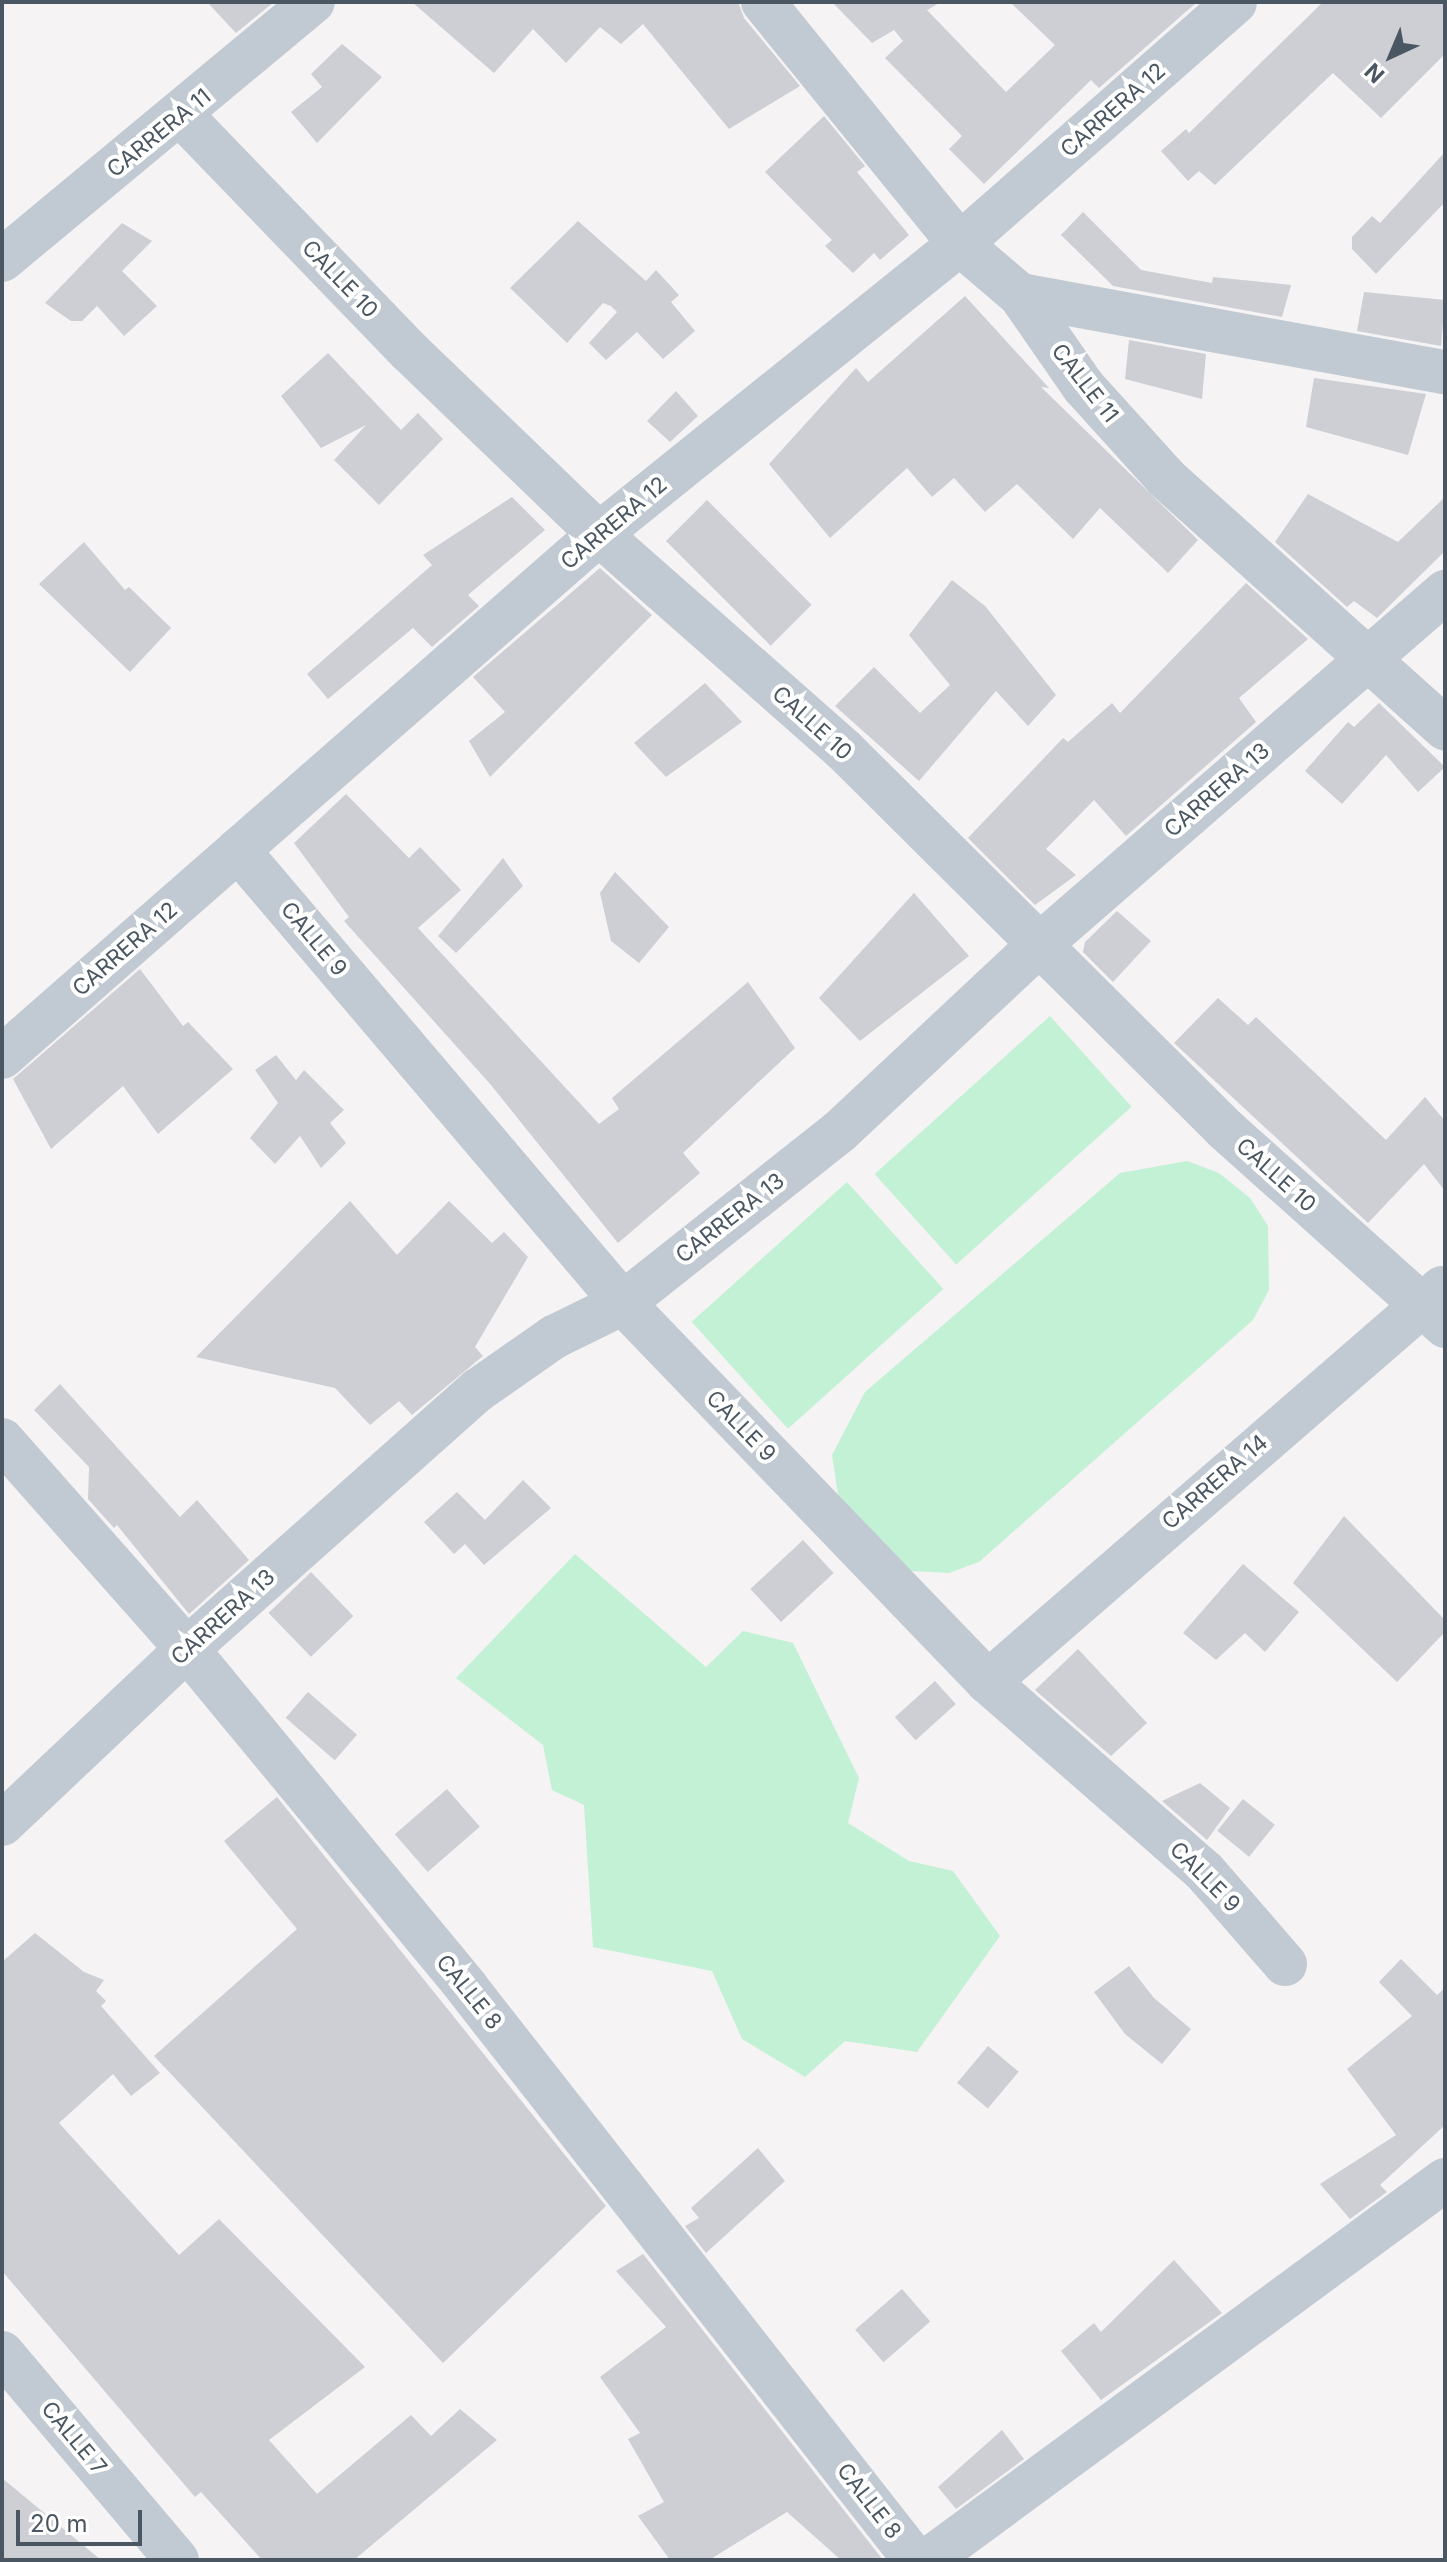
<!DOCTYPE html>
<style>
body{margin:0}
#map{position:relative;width:1447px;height:2562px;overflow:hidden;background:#f5f3f3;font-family:Inter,sans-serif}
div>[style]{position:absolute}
.green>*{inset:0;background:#c3f1d5;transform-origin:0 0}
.building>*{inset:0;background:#cdcfd5;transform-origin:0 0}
.minor>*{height:44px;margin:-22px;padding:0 22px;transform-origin:22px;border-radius:22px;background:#c1cad2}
span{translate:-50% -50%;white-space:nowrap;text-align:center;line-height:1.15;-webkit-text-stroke:8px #fff;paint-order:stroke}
.street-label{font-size:22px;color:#4a5661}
.frame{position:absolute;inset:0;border:4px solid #4a5661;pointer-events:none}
.north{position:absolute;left:1351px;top:16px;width:80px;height:80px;-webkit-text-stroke:6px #fff;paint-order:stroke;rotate:224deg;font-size:22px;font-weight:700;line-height:32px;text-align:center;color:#4a5661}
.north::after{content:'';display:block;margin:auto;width:28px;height:36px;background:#4a5661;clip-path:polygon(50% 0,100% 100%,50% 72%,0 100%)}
.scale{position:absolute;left:16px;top:2510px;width:126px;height:36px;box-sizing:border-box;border:4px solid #4a5661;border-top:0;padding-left:10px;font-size:24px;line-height:28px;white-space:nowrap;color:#4a5661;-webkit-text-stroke:6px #fff;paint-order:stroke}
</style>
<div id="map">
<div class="green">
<div style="left:1050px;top:1016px;width:122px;height:236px;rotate:48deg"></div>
<div style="clip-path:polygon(1187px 1161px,1219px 1173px,1250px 1198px,1268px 1226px,1269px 1290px,1253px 1320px,979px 1562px,949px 1573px,912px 1571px,871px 1551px,838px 1494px,832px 1455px,865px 1392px,1120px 1173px)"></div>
<div style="left:847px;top:1182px;width:144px;height:209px;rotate:48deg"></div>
<div style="clip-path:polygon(575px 1554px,706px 1667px,743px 1631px,793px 1643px,859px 1778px,848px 1823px,909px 1861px,953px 1871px,1000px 1936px,917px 2052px,845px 2041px,805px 2077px,742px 2039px,712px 1971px,593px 1947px,584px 1805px,552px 1790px,543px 1745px,456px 1678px)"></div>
</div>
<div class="building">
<div style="clip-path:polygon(207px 2px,274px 2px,236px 33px)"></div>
<div style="clip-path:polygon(412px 2px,738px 2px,744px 18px,800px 86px,729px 129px,643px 24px,621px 44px,600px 27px,566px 63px,533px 29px,494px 73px)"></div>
<div style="clip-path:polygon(832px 2px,941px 2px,927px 10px,1006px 92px,1055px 45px,1010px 2px,1197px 2px,1099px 88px,1091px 80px,984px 184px,949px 149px,962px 136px,885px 58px,903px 41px,894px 30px,872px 43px)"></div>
<div style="clip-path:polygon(1323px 2px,1445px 2px,1445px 54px,1381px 118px,1333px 73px,1215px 185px,1199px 171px,1188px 181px,1161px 151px,1186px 129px,1189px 133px)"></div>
<div style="clip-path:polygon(342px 44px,382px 77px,317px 143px,291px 112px,322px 87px,311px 74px)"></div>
<div style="clip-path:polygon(824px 116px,865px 166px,857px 172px,909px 235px,880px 260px,874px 253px,853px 273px,825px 246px,832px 240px,765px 172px)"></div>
<div style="clip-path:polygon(1445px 152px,1445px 202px,1376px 274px,1352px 249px,1352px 237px,1372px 216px,1380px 223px)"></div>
<div style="clip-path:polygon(1083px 212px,1141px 270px,1212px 283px,1213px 277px,1291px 285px,1282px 317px,1113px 286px,1061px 235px)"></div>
<div style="clip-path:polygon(578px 221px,646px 281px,656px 270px,679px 295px,671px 302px,695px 331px,663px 359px,637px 332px,606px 360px,589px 343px,617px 312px,611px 306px,603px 303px,567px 343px,510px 288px)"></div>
<div style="clip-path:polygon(122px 223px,152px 241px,122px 271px,157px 306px,124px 336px,97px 306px,82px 321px,71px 321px,45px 303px)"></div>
<div style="clip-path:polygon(1364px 292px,1445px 300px,1441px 346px,1357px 331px)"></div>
<div style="clip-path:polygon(965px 296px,1049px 388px,1041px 387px,1198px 540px,1168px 573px,1100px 508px,1073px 539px,1017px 484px,985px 512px,954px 478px,932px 497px,907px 468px,830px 538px,769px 464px,856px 368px,868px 382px)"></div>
<div style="clip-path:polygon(1129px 340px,1206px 354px,1202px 399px,1125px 379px)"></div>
<div style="clip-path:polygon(328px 353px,401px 430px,418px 413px,443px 439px,379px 505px,334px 460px,366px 425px,321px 448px,281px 396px)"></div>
<div style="clip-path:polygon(1314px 378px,1426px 394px,1408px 455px,1306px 427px)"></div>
<div style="clip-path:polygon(676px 391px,698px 416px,670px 442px,647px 421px)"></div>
<div style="clip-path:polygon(1308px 494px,1398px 542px,1445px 497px,1445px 551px,1377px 618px,1354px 601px,1347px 607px,1275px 542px)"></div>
<div style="clip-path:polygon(512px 497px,545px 530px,468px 595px,479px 606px,432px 647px,413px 628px,328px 699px,307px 674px,432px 565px,423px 555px)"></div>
<div style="left:707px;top:500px;width:148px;height:58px;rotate:45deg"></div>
<div style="clip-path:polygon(84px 542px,125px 590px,129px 587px,171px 628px,130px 672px,39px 584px)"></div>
<div style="clip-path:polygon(600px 568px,652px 615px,490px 777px,469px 741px,505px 712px,473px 677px)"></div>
<div style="clip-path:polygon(952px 580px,985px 606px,1056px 695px,1028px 726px,996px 691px,919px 781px,835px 706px,874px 667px,920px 713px,950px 685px,909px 635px)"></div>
<div style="clip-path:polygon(1246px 583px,1308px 639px,1239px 698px,1256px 722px,1126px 836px,1094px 800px,1046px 849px,1076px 875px,1035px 905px,968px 838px,1063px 738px,1068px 742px,1112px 703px,1120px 713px)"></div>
<div style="clip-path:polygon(705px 683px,742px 722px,666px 777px,634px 743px)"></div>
<div style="clip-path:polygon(1379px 703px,1445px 767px,1418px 792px,1386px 755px,1342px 804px,1305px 771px,1348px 722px,1354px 727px)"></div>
<div style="clip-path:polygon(346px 794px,409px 858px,420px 847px,461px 890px,418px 928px,599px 1124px,619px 1109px,612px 1098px,748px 982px,795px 1048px,683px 1153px,700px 1173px,618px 1243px,491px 1085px,344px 921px,349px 917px,294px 843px)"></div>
<div style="clip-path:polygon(503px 858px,523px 886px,456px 953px,438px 936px)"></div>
<div style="clip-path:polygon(615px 872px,669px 927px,639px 963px,611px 941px,600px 893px)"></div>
<div style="clip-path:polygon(914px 893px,969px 956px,860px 1041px,819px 998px)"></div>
<div style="clip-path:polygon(1117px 911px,1151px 941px,1113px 982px,1083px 952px,1085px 942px)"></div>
<div style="clip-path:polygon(140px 969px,183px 1026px,188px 1022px,233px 1069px,158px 1134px,123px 1086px,51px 1149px,13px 1079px)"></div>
<div style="clip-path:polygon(1218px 998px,1248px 1025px,1256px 1017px,1386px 1140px,1425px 1097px,1445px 1121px,1445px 1191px,1424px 1164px,1368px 1223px,1174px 1043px)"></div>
<div style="clip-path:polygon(276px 1055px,296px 1080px,304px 1070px,344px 1110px,330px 1123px,346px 1143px,321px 1168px,300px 1136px,275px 1164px,250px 1138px,278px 1103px,255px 1070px)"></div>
<div style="clip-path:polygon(350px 1201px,397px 1255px,449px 1201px,492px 1243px,504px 1232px,528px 1257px,475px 1347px,483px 1356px,412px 1415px,399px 1401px,370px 1425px,335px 1388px,196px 1357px)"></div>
<div style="clip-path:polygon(60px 1384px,180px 1517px,197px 1500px,249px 1560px,189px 1614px,117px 1525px,114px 1528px,88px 1499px,89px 1467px,34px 1410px)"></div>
<div style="clip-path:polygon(523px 1480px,551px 1508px,484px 1565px,465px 1544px,454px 1554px,424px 1522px,457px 1492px,485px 1520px)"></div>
<div style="clip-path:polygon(1344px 1516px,1445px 1620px,1445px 1632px,1397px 1682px,1293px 1583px)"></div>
<div style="left:803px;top:1540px;width:45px;height:72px;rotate:47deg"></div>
<div style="clip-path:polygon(1243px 1564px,1299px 1612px,1265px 1652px,1245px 1633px,1216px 1660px,1183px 1633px)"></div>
<div style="left:311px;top:1572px;width:61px;height:59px;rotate:46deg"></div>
<div style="clip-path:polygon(1078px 1649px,1147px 1723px,1111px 1756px,1035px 1690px)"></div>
<div style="left:935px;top:1681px;width:31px;height:54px;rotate:48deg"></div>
<div style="left:308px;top:1692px;width:65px;height:34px;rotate:41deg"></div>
<div style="clip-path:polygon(1200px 1783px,1230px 1808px,1207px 1840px,1162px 1801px)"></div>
<div style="left:447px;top:1789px;width:50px;height:69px;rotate:49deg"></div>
<div style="clip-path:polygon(277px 1797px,606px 2206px,443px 2363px,154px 2056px,297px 1929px,224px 1841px)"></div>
<div style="left:1243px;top:1799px;width:41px;height:41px;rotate:39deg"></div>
<div style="clip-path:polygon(35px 1933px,84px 1972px,104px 1980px,96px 1991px,106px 2001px,101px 2006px,160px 2073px,131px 2096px,113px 2074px,59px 2123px,179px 2255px,219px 2219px,365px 2367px,269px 2440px,317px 2494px,411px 2415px,431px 2436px,460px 2409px,497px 2440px,354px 2560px,262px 2560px,201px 2492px,195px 2497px,2px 2271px,2px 1962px)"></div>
<div style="clip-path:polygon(1401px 1959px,1437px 1995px,1445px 1988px,1445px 2125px,1380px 2185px,1387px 2192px,1350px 2219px,1320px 2184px,1396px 2135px,1347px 2069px,1412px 2016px,1379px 1982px)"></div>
<div style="clip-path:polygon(1129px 1966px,1154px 1998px,1191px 2029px,1162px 2064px,1125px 2034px,1094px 1992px)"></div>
<div style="left:988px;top:2046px;width:40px;height:48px;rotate:40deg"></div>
<div style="clip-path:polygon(758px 2148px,785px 2181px,706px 2253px,685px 2226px,699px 2218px,691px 2208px)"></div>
<div style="clip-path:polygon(643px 2254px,883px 2560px,841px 2560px,787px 2512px,709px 2560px,670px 2560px,638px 2516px,664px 2502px,628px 2439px,640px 2433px,600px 2377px,666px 2327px,616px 2271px)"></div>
<div style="clip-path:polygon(1174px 2260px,1222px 2313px,1101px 2400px,1061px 2351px,1094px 2323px,1101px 2332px)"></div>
<div style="left:902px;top:2289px;width:43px;height:62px;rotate:49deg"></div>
<div style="clip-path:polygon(1002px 2430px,1024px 2459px,956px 2509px,938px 2487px)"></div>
<div style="clip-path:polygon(2px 2478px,101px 2560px,2px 2560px)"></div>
</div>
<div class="minor">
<div style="left:763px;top:2px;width:312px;rotate:50.9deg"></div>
<div style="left:960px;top:244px;width:79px;rotate:40.4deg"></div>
<div style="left:1020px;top:295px;width:111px;rotate:55.3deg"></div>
<div style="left:1083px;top:386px;width:124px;rotate:47.9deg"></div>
<div style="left:1166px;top:478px;width:375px;rotate:41.9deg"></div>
<div style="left:182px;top:116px;width:328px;rotate:46deg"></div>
<div style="left:410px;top:352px;width:262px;rotate:43.9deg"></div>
<div style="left:599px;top:534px;width:327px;rotate:41.4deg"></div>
<div style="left:844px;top:750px;width:539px;rotate:44.85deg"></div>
<div style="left:1226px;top:1130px;width:294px;rotate:41.8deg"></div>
<div style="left:2px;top:260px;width:404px;rotate:-39.7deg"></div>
<div style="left:1020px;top:295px;width:432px;rotate:10.3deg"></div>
<div style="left:238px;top:850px;width:595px;rotate:49.64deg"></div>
<div style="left:623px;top:1303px;width:526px;rotate:46.08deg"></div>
<div style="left:988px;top:1682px;width:288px;rotate:41.2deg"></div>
<div style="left:1205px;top:1872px;width:122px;rotate:49deg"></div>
<div style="left:2px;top:1057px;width:794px;rotate:-41.22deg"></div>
<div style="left:599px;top:534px;width:463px;rotate:-38.8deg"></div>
<div style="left:960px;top:244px;width:366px;rotate:-41.3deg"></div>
<div style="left:2px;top:1440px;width:279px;rotate:48.5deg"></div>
<div style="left:187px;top:1649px;width:440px;rotate:50.4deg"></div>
<div style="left:467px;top:1988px;width:727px;rotate:51.93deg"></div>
<div style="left:988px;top:1682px;width:601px;rotate:-40.95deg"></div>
<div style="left:2px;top:1824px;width:255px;rotate:-43.4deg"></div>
<div style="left:187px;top:1649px;width:390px;rotate:-41.7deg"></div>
<div style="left:478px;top:1390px;width:93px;rotate:-34.9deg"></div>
<div style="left:554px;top:1337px;width:77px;rotate:-26.2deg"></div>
<div style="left:623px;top:1303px;width:275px;rotate:-38.4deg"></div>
<div style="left:839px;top:1132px;width:271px;rotate:-43.1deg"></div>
<div style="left:1037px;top:947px;width:541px;rotate:-41.03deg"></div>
<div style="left:2px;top:2353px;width:271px;rotate:49.8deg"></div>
<div style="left:928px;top:2560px;width:642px;rotate:-36.32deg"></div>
</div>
<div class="street-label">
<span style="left:1113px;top:110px;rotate:-41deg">CARRERA 12</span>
<span style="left:159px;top:133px;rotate:-39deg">CARRERA 11</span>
<span style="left:340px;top:279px;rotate:46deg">CALLE 10</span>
<span style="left:1085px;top:383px;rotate:52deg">CALLE 11</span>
<span style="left:614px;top:523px;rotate:-40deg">CARRERA 12</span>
<span style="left:812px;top:723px;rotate:42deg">CALLE 10</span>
<span style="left:1217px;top:790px;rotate:-41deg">CARRERA 13</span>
<span style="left:314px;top:939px;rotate:50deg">CALLE 9</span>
<span style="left:125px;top:949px;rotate:-41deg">CARRERA 12</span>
<span style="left:1276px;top:1175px;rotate:42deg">CALLE 10</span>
<span style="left:730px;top:1218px;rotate:-38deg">CARRERA 13</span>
<span style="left:741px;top:1426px;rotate:46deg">CALLE 9</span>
<span style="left:1215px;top:1482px;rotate:-41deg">CARRERA 14</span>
<span style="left:223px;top:1617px;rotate:-42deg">CARRERA 13</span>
<span style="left:1205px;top:1877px;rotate:45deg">CALLE 9</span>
<span style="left:469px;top:1992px;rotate:51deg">CALLE 8</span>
<span style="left:74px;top:2438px;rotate:50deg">CALLE 7</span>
<span style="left:869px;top:2501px;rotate:52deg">CALLE 8</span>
</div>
<div class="frame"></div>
<div class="north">N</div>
<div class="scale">20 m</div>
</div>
